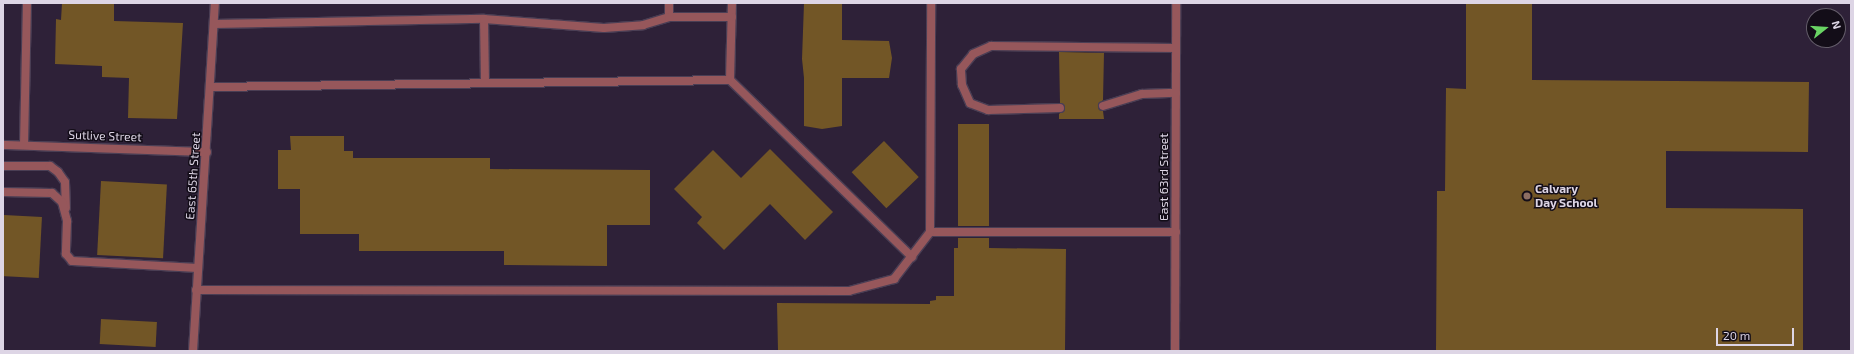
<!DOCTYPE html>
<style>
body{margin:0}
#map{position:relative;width:1854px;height:354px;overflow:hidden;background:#2e2138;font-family:"Exo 2",sans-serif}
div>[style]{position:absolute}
.building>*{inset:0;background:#725626;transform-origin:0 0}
.roads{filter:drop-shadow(1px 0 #4a3e54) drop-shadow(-1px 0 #4a3e54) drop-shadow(0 1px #4a3e54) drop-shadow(0 -1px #4a3e54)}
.service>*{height:8px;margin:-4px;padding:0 4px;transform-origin:4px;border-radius:4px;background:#96575b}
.minor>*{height:8px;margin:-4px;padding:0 4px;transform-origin:4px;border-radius:4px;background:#96575b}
.tertiary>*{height:8px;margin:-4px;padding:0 4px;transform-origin:4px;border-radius:4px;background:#96575b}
.dots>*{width:11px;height:11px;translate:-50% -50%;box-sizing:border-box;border:2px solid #130d18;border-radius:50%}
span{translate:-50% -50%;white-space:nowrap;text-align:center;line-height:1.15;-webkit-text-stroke:3px #130d18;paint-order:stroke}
.street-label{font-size:12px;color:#ddd5e5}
.poi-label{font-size:12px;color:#ddd5e5;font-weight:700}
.left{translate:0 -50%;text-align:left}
.frame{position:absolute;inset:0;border:4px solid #ddd5e5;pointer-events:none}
.north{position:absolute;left:1806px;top:8px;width:40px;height:40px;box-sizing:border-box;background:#130d18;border:1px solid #645d6a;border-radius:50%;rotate:73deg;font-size:11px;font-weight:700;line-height:16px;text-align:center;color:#ddd5e5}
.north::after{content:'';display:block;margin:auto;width:14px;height:18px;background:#69d464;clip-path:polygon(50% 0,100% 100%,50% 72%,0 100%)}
.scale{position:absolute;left:1716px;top:328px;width:78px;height:18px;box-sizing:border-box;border:2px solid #ddd5e5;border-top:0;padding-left:5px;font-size:12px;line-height:14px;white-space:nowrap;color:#ddd5e5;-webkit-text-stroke:3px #130d18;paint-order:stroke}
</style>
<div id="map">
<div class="building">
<div style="clip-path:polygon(62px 3px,114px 3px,114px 21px,183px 23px,177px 119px,128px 118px,129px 78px,102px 77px,102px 66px,55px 64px,56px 19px,61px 20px)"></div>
<div style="clip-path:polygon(804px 3px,842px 3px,842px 40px,889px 41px,892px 58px,889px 78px,842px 78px,842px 126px,822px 129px,804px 126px,804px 78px,802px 59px)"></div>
<div style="clip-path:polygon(1466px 3px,1532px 3px,1532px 80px,1809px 82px,1808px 152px,1666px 151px,1666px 208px,1803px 209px,1803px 351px,1436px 351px,1437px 191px,1445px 191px,1446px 88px,1466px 89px)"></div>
<div style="clip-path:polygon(1059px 52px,1104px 53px,1103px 100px,1098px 105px,1099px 110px,1103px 111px,1104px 119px,1059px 119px,1059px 114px,1065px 108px,1060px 103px)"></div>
<div style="left:958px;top:124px;width:31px;height:102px"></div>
<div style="clip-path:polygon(290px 136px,344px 136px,344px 151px,353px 151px,353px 158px,490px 158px,490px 169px,650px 170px,650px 225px,607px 225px,607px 266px,504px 265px,504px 251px,359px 251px,359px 234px,300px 234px,300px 189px,278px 189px,278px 150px,291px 150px)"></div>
<div style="left:884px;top:141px;width:50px;height:45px;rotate:46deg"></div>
<div style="clip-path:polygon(770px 149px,833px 212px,805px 240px,770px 204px,724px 250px,697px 223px,702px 217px,674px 189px,713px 150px,741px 178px)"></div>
<div style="left:101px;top:181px;width:66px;height:74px;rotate:3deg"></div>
<div style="left:4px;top:215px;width:38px;height:61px;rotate:3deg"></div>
<div style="clip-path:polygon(958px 238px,989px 238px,989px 248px,1066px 249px,1065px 351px,778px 351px,777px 303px,930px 304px,930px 301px,936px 300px,936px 296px,954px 296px,954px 248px,958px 248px)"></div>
<div style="left:101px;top:319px;width:56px;height:25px;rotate:3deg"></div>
</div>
<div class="roads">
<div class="service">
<div style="left:732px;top:3px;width:77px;rotate:91.5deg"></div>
<div style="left:730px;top:80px;width:254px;rotate:44.2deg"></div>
<div style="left:669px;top:17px;width:14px;rotate:-90deg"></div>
<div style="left:484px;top:19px;width:64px;rotate:89.1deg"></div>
<div style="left:214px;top:24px;width:270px;rotate:-1.1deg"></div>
<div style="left:484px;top:19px;width:120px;rotate:4.3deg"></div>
<div style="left:604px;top:28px;width:39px;rotate:-4deg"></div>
<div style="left:643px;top:25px;width:27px;rotate:-17deg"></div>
<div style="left:669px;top:17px;width:63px"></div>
<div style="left:210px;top:87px;width:520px;rotate:-0.77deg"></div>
<div style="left:1103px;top:106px;width:41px;rotate:-17.1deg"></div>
<div style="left:1142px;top:94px;width:34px;rotate:-2deg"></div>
<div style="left:1060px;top:108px;width:72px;rotate:178.4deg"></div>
<div style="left:988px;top:110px;width:19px;rotate:-159deg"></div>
<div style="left:970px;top:103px;width:20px;rotate:-114deg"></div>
<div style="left:962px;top:85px;width:16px;rotate:-94deg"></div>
<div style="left:961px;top:69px;width:19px;rotate:-51deg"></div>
<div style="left:973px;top:54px;width:20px;rotate:-24deg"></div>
<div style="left:991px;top:46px;width:185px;rotate:0.6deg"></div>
<div style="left:24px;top:145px;width:142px;rotate:-88.8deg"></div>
<div style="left:3px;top:166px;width:47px"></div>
<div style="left:50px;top:166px;width:10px;rotate:37deg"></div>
<div style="left:58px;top:172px;width:12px;rotate:55deg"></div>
<div style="left:65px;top:182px;width:26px;rotate:88deg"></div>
<div style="left:3px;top:192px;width:49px;rotate:1.2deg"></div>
<div style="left:52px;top:193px;width:13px;rotate:42deg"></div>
<div style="left:62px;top:202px;width:20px;rotate:75deg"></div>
<div style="left:67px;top:221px;width:33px;rotate:92deg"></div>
<div style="left:66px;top:254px;width:9px;rotate:49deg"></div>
<div style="left:72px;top:261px;width:126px;rotate:3.2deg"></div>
<div style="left:930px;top:232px;width:246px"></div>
<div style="left:196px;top:290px;width:653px;rotate:0.09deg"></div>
<div style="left:849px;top:291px;width:47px;rotate:-14.9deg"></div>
<div style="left:894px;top:279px;width:59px;rotate:-52.5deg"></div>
<div style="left:930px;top:232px;width:229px;rotate:-89.7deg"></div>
</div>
<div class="minor">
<div style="left:3px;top:145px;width:204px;rotate:2deg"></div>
<div style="left:1175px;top:351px;width:348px;rotate:-89.8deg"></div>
</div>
<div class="tertiary">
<div style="left:193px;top:351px;width:349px;rotate:-86.4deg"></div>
</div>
</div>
<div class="dots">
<div style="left:1527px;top:196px;background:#8d6e63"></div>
</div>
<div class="street-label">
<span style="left:105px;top:136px;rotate:2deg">Sutlive Street</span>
<span style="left:193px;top:176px;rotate:-86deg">East 65th Street</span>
<span style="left:1164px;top:177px;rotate:-90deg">East 63rd Street</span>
</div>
<div class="poi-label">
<span class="left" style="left:1535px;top:196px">Calvary<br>Day School</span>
</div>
<div class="frame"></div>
<div class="north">N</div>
<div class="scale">20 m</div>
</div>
